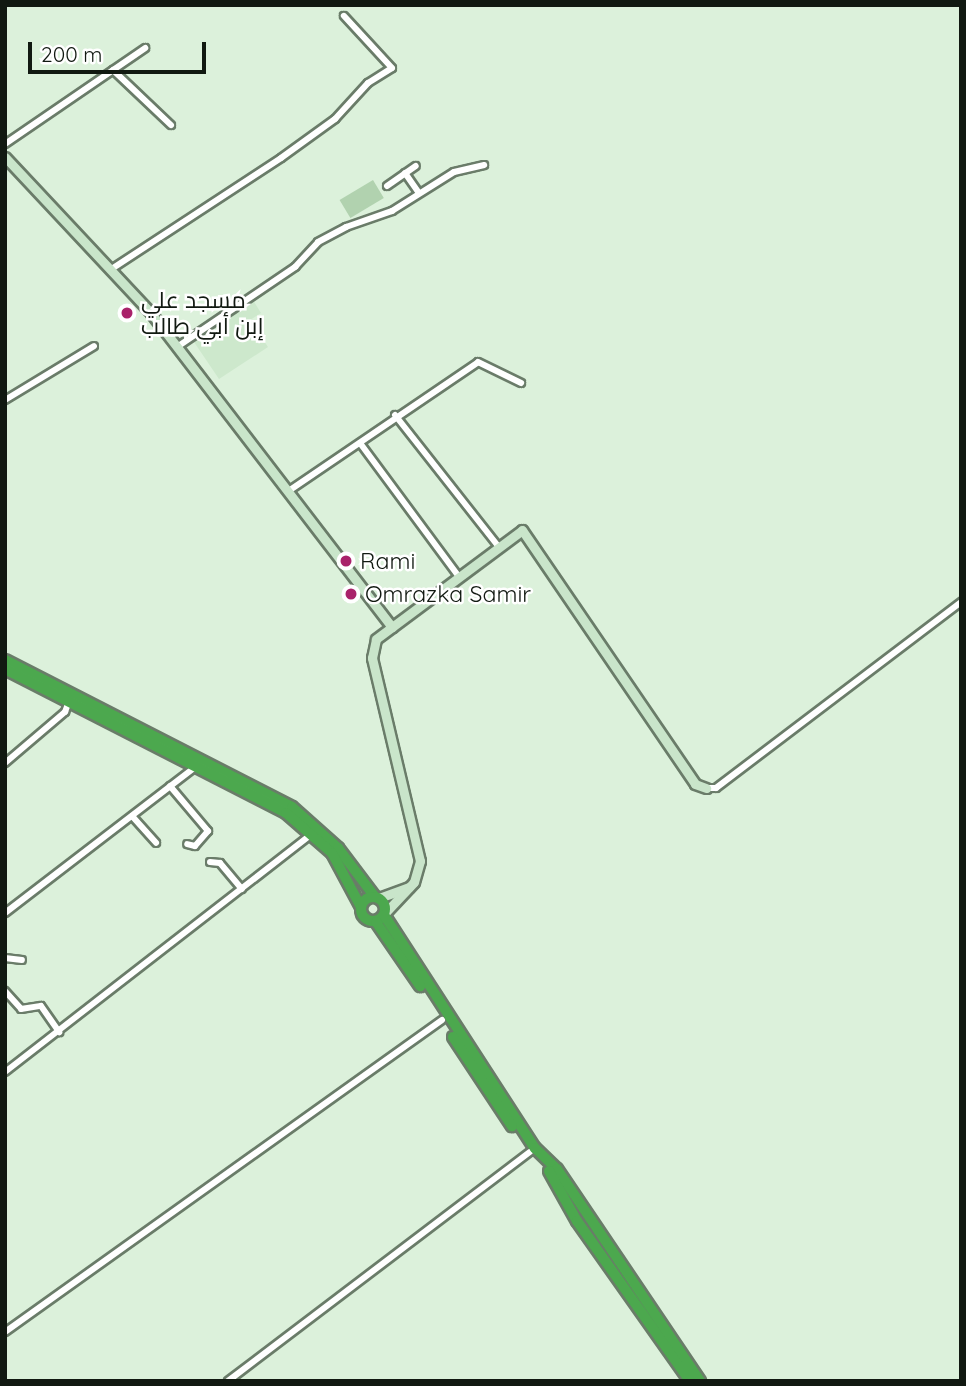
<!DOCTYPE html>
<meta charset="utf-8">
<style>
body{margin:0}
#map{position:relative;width:966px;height:1386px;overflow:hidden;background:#dcf1db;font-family:Quicksand,Cairo,sans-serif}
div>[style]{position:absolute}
.built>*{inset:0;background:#cde8cc}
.green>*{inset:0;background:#b1d2af;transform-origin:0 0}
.roads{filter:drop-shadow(2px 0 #6a7c69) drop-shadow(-2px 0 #6a7c69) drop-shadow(0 2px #6a7c69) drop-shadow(0 -2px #6a7c69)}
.street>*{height:6px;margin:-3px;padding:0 3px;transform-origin:3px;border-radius:3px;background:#fff}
.secondary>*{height:9px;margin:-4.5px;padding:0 4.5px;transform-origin:4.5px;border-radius:4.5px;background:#c9e5ca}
.highway>*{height:10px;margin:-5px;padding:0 5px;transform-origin:5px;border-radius:5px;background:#4ca84e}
.highway>.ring{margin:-5px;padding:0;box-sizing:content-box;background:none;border:10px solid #4ca84e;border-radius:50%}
.dots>*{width:19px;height:19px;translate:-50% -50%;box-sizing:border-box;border:4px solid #fff;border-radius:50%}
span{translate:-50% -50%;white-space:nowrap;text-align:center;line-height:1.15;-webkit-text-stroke:5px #fff;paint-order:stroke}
.poi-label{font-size:23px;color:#111911}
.left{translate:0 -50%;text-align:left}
.frame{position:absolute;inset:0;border:7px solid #111911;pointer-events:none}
.scale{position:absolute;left:28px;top:42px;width:178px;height:32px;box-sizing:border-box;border:4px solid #111911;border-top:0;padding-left:9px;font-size:21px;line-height:24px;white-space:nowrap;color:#111911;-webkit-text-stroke:5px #fff;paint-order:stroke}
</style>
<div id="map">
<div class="built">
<div style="clip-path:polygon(253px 300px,261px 313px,250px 320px,268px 347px,219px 379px,194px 342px)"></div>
</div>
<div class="green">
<div style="left:373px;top:180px;width:21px;height:39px;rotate:59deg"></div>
</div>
<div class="roads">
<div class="street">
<div style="left:113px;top:70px;width:80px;rotate:43.5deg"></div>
<div style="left:5px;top:144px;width:170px;rotate:-34.4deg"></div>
<div style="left:405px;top:173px;width:24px;rotate:55deg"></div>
<div style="left:387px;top:186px;width:35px;rotate:-35deg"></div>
<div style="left:110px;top:270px;width:204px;rotate:-33.2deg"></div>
<div style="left:281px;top:158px;width:67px;rotate:-35.8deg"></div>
<div style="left:335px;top:119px;width:49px;rotate:-47.5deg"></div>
<div style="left:368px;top:83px;width:28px;rotate:-32deg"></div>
<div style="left:392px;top:68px;width:71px;rotate:-132.7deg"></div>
<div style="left:177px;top:347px;width:143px;rotate:-34.1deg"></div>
<div style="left:295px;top:267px;width:34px;rotate:-47deg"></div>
<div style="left:318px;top:242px;width:32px;rotate:-28deg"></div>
<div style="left:346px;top:227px;width:49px;rotate:-19.2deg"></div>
<div style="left:392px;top:211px;width:73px;rotate:-32.2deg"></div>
<div style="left:454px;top:172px;width:31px;rotate:-13deg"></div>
<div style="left:5px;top:400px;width:104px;rotate:-31.2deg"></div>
<div style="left:395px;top:415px;width:167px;rotate:51.8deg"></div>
<div style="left:360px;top:443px;width:167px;rotate:53.5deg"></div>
<div style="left:290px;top:490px;width:227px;rotate:-34.2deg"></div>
<div style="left:478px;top:362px;width:48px;rotate:26deg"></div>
<div style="left:5px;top:763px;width:79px;rotate:-40.4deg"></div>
<div style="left:65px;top:712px;width:12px;rotate:-70deg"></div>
<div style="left:170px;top:786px;width:59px;rotate:49.8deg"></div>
<div style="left:208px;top:831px;width:20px;rotate:131deg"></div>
<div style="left:195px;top:846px;width:8px;rotate:-166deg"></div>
<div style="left:706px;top:788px;width:10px"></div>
<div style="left:716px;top:788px;width:308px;rotate:-37.2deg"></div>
<div style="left:132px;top:816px;width:36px;rotate:48deg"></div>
<div style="left:210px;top:862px;width:10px;rotate:6deg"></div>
<div style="left:220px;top:863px;width:34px;rotate:50deg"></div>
<div style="left:5px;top:913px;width:240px;rotate:-37.5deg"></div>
<div style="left:5px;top:958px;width:17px;rotate:7deg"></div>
<div style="left:5px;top:991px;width:24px;rotate:48deg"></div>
<div style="left:21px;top:1009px;width:20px;rotate:-9deg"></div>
<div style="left:41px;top:1006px;width:32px;rotate:55deg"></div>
<div style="left:5px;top:1072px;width:390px;rotate:-37.8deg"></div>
<div style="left:5px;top:1332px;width:537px;rotate:-35.53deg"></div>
<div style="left:228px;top:1381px;width:379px;rotate:-37.2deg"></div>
</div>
<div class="secondary">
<div style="left:5px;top:157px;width:214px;rotate:46.9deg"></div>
<div style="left:151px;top:313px;width:396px;rotate:52.5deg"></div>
<div style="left:379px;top:898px;width:32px;rotate:-20deg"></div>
<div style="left:385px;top:913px;width:42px;rotate:-46.9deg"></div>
<div style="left:414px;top:882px;width:22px;rotate:-74deg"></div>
<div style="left:420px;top:861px;width:209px;rotate:-103.3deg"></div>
<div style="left:372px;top:658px;width:19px;rotate:-78deg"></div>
<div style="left:376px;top:639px;width:182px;rotate:-36.7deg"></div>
<div style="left:522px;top:530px;width:307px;rotate:55.7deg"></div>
<div style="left:695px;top:784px;width:12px;rotate:20deg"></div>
</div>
<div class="highway">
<div style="left:5px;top:660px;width:322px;rotate:27.1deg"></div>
<div style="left:292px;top:807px;width:62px;rotate:41.7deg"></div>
<div style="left:338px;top:848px;width:61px;rotate:52.9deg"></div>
<div style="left:5px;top:669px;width:316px;rotate:27.1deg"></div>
<div style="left:286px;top:813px;width:61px;rotate:41deg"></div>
<div style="left:332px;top:853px;width:61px;rotate:61.8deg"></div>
<div class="ring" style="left:361px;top:897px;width:14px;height:14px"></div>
<div style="left:384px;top:915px;width:278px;rotate:57.1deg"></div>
<div style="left:535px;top:1148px;width:30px;rotate:44deg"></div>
<div style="left:557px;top:1169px;width:256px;rotate:56deg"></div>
<div style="left:376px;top:922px;width:78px;rotate:55.5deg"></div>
<div style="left:453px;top:1037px;width:107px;rotate:56.5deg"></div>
<div style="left:549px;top:1171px;width:57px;rotate:60.8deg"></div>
<div style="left:577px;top:1221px;width:196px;rotate:54.8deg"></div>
</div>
</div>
<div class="dots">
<div style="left:127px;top:313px;background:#a9226a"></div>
<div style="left:346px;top:561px;background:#a9226a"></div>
<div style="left:351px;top:594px;background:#a9226a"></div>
</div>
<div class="poi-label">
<span class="left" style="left:141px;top:313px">مسجد علي<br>إبن أبي طالب</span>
<span class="left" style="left:360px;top:561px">Rami</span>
<span class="left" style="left:365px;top:594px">Omrazka Samir</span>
</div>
<div class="frame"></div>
<div class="scale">200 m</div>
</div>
